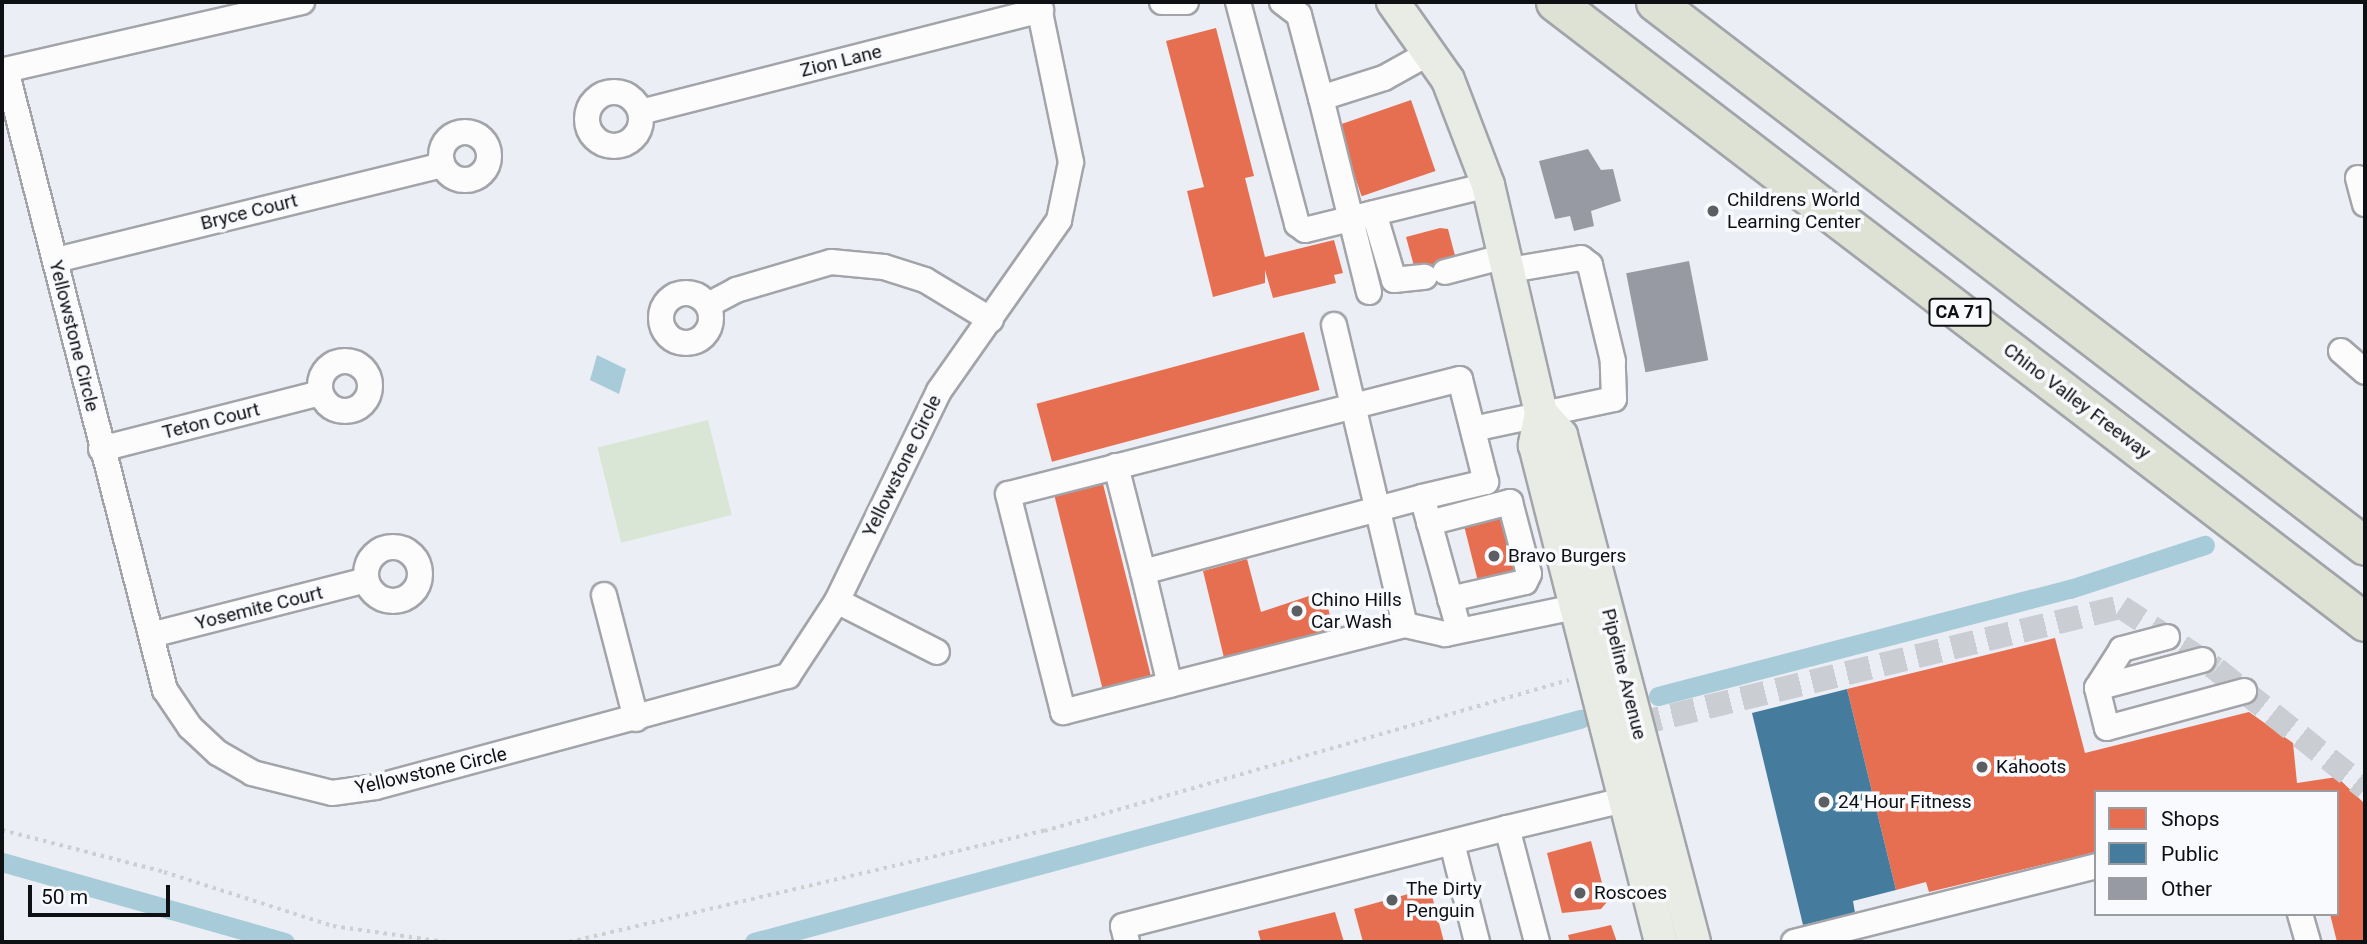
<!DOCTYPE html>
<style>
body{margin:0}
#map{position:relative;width:2367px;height:944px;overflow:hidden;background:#ebeef4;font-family:Roboto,sans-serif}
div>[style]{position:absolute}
.green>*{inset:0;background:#d9e6d6;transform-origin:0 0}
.water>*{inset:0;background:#a7cbd8}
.shops>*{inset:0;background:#e76f51;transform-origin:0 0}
.public>*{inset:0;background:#457b9d}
.canal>*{height:19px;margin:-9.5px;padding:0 9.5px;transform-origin:9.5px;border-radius:9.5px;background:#a7cbd8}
.building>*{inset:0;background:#989aa3;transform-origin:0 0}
.minor-tunnel>*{height:24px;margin-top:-12px;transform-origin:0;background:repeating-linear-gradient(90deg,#cacdd2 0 24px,transparent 0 36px)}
.path>*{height:3.5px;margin-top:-1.75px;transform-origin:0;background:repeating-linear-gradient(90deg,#cecfd1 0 3.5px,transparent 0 8.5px)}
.roads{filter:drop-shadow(2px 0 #a2a4a9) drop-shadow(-2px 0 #a2a4a9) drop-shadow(0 2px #a2a4a9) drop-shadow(0 -2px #a2a4a9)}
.minor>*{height:24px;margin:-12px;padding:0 12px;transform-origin:12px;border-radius:12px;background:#fcfcfd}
.minor>.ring{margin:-12px;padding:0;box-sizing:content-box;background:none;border:24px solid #fcfcfd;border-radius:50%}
.major>*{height:32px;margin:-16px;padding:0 16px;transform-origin:16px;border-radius:16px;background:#e9ece5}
.highway>*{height:37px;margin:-18.5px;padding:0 18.5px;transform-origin:18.5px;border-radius:18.5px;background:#dde2d5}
.dots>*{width:19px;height:19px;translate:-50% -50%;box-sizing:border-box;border:4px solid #f8fafe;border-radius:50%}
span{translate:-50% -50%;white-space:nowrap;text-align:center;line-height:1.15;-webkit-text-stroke:7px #f8fafe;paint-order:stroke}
.shield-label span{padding:2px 5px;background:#f8fafe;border:2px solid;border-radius:5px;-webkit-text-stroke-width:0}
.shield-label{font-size:18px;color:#0e1014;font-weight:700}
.street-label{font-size:19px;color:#0e1014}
.poi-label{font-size:19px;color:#0e1014}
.left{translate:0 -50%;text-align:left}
.frame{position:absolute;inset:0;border:4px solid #0e1014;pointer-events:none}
.legend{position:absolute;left:2094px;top:790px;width:245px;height:126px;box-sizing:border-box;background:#f8fafe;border:2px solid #9a9ca0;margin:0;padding:9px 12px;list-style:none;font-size:21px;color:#0e1014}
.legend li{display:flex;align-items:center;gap:14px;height:35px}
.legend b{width:35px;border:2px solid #9a9ca0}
.scale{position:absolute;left:28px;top:885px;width:142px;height:32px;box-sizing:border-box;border:4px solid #0e1014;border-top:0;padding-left:9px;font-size:21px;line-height:24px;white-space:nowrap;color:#0e1014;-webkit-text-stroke:5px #f8fafe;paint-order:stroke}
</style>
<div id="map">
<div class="green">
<div style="left:708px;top:420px;width:98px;height:114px;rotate:76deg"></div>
</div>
<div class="water">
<div style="clip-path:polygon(597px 355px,626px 369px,619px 394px,590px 380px)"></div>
</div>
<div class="shops">
<div style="clip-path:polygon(1216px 28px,1254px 176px,1245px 178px,1265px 257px,1334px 240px,1343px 273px,1334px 275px,1336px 283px,1273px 298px,1265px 270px,1265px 283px,1213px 297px,1187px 191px,1204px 187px,1166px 41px)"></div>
<div style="left:1411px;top:100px;width:75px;height:78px;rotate:71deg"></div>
<div style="clip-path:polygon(1440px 228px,1448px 229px,1457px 263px,1416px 273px,1406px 237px)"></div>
<div style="left:1304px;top:332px;width:60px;height:277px;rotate:75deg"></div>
<div style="left:1103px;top:484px;width:203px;height:50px;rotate:76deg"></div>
<div style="left:1504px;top:508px;width:69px;height:43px;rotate:76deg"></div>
<div style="clip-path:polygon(1247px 559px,1261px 612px,1324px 591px,1334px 632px,1225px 662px,1203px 571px)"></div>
<div style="clip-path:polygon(2055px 638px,2085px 753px,2249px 712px,2293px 743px,2297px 783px,2337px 777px,2365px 804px,2365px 942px,2337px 942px,2330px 914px,2337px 914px,2337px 792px,2096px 792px,2096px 852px,1929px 892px,1926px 882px,1896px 890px,1847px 689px)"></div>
<div style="clip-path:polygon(1591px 841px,1607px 902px,1601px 909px,1562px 913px,1547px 853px)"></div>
<div style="clip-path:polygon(1430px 888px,1444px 942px,1363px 942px,1354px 909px)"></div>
<div style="clip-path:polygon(1335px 912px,1344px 942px,1261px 942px,1258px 931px)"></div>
<div style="clip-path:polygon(1611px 925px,1617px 942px,1570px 942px,1568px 935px)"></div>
</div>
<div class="public">
<div style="clip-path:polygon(1847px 689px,1896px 890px,1853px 901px,1855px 913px,1803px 925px,1752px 713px)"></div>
</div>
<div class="canal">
<div style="left:1658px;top:696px;width:426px;rotate:-14.6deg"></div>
<div style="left:2070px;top:589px;width:142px;rotate:-18.1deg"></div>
<div style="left:2px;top:862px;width:294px;rotate:15.8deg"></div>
<div style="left:754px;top:942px;width:856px;rotate:-15.11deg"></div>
</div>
<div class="building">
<div style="clip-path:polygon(1588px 149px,1601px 170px,1613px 169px,1621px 201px,1591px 211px,1594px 226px,1574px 231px,1570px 216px,1555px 219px,1539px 161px)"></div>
<div style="left:1689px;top:261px;width:101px;height:64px;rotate:79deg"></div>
</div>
<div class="minor-tunnel">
<div style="left:1637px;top:724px;width:498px;rotate:-13.6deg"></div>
<div style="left:2121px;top:607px;width:113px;rotate:33.1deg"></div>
<div style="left:2216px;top:669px;width:191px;rotate:38.6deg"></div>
</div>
<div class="path">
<div style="left:2px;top:830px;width:167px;rotate:14.5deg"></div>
<div style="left:164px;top:872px;width:177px;rotate:17.7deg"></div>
<div style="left:333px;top:926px;width:114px;rotate:8.1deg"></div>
<div style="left:569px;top:942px;width:488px;rotate:-13.2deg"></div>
<div style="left:1044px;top:831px;width:546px;rotate:-16.05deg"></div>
</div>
<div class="roads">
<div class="minor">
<div style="left:302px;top:2px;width:304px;rotate:167.1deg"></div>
<div style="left:6px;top:70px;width:640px;rotate:75.62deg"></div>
<div style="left:165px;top:690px;width:45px;rotate:56deg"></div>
<div style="left:190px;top:727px;width:38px;rotate:43deg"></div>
<div style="left:218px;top:753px;width:39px;rotate:30deg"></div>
<div style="left:252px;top:773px;width:82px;rotate:14deg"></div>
<div style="left:332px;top:793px;width:44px;rotate:-7.8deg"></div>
<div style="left:376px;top:787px;width:427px;rotate:-15.1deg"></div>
<div style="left:788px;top:676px;width:90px;rotate:-56.8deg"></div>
<div style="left:837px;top:601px;width:233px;rotate:-64.1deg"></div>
<div style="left:939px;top:391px;width:209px;rotate:-54.9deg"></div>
<div style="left:1059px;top:220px;width:59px;rotate:-78.3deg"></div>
<div style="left:1071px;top:162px;width:163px;rotate:-101.7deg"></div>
<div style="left:1162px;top:2px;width:24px"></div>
<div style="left:1238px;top:2px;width:230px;rotate:75.1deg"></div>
<div style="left:1297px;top:224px;width:10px;rotate:37deg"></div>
<div style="left:1305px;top:230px;width:188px;rotate:-13.8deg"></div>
<div style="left:1282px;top:2px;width:21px;rotate:37deg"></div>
<div style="left:1299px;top:15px;width:86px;rotate:75.2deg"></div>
<div class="ring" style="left:587px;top:92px;width:30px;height:30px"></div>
<div style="left:641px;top:112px;width:413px;rotate:-14.3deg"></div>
<div class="ring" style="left:441px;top:132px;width:24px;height:24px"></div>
<div style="left:2358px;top:178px;width:27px;rotate:75deg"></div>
<div style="left:1374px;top:213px;width:70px;rotate:73.4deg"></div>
<div style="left:1394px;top:280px;width:31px;rotate:-6deg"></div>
<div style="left:56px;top:260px;width:398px;rotate:-13.8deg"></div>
<div style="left:1445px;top:272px;width:63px;rotate:-14.7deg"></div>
<div style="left:1369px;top:292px;width:200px;rotate:-103.9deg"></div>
<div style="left:1321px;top:98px;width:66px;rotate:-17.6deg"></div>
<div style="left:1384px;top:78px;width:54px;rotate:-29deg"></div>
<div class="ring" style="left:661px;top:293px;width:26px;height:26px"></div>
<div style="left:708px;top:305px;width:32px;rotate:-28deg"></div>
<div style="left:736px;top:290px;width:99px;rotate:-16.4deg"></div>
<div style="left:831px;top:262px;width:53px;rotate:5.4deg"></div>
<div style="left:884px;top:267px;width:43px;rotate:17.6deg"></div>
<div style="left:925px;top:280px;width:77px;rotate:31.2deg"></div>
<div style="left:1334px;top:325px;width:308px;rotate:76.7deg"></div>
<div style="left:2341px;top:351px;width:32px;rotate:41deg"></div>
<div class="ring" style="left:320px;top:361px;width:26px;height:26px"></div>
<div style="left:1473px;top:429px;width:144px;rotate:-12deg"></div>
<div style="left:1614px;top:399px;width:38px;rotate:-92deg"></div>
<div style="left:1613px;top:361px;width:99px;rotate:-103.5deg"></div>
<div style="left:1590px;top:265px;width:11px;rotate:-142deg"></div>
<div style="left:1581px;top:258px;width:73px;rotate:170.5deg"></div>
<div style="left:101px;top:449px;width:226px;rotate:-14.3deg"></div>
<div style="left:1116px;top:466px;width:109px;rotate:75.7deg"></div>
<div style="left:1143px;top:572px;width:289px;rotate:-15deg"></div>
<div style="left:1429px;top:523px;width:84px;rotate:-14.5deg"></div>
<div style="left:1510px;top:502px;width:74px;rotate:75.2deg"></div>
<div style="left:1529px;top:574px;width:9px;rotate:117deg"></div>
<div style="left:1525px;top:582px;width:77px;rotate:167.2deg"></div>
<div class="ring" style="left:366px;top:547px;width:30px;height:30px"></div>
<div style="left:1143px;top:572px;width:116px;rotate:76.6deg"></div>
<div style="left:604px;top:595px;width:128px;rotate:75.5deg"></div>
<div style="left:837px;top:601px;width:112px;rotate:27deg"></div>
<div style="left:1459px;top:630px;width:138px;rotate:-105.5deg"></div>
<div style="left:1422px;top:497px;width:66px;rotate:-13.2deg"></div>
<div style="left:1486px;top:482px;width:106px;rotate:-104.2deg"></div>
<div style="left:1460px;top:379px;width:466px;rotate:165.7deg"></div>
<div style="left:1008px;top:494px;width:225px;rotate:75.8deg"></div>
<div style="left:1063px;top:712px;width:353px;rotate:-14.3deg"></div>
<div style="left:1405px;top:625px;width:41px;rotate:12.7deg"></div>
<div style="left:1445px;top:634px;width:133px;rotate:-11.7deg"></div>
<div style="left:151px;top:635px;width:222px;rotate:-14.3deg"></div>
<div style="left:2167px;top:637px;width:47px;rotate:165.1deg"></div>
<div style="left:2122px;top:649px;width:46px;rotate:122.7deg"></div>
<div style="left:2097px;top:688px;width:41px;rotate:76deg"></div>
<div style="left:2107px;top:728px;width:142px;rotate:-15.1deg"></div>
<div style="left:2097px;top:688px;width:109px;rotate:-14.9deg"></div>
<div style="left:1452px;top:843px;width:102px;rotate:75.8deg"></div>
<div style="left:2300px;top:914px;width:29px;rotate:74deg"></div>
<div style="left:1127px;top:942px;width:16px;rotate:-104deg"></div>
<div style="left:1123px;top:926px;width:396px;rotate:-14.3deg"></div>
<div style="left:1537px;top:942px;width:118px;rotate:-104.7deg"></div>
<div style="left:1507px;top:828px;width:137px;rotate:-13.5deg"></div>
<div style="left:1794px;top:942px;width:311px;rotate:-14.1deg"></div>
</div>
<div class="major">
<div style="left:1393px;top:2px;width:95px;rotate:54.8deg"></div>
<div style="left:1448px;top:80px;width:112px;rotate:69.1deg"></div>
<div style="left:1488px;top:185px;width:234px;rotate:76.9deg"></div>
<div style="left:1541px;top:413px;width:33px;rotate:101deg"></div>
<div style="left:1535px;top:445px;width:513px;rotate:75.77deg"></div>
<div style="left:1541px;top:413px;width:30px;rotate:48deg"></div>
<div style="left:1561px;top:435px;width:524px;rotate:75.3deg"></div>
</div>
<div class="highway">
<div style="left:1555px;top:2px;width:1020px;rotate:37.43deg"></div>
<div style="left:1655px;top:2px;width:894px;rotate:37.46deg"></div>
</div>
</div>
<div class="dots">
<div style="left:1713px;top:211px;background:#5b5e62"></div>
<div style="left:1494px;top:556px;background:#5b5e62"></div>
<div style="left:1297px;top:611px;background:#5b5e62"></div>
<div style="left:1982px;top:767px;background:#5b5e62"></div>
<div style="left:1824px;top:802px;background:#5b5e62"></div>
<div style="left:1580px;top:893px;background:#5b5e62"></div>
<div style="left:1392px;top:900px;background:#5b5e62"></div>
</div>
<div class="shield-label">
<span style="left:1960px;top:312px">CA 71</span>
</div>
<div class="street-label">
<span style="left:841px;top:61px;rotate:-14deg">Zion Lane</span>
<span style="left:249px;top:212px;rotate:-14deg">Bryce Court</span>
<span style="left:74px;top:336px;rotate:76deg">Yellowstone Circle</span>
<span style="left:2077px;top:401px;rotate:37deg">Chino Valley Freeway</span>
<span style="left:211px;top:421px;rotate:-14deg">Teton Court</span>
<span style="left:902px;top:466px;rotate:-64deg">Yellowstone Circle</span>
<span style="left:259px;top:608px;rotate:-14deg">Yosemite Court</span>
<span style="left:1624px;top:674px;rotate:76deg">Pipeline Avenue</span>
<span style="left:431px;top:771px;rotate:-13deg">Yellowstone Circle</span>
</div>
<div class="poi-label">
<span class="left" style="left:1727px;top:211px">Childrens World<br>Learning Center</span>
<span class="left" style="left:1508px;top:556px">Bravo Burgers</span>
<span class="left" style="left:1311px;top:611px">Chino Hills<br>Car Wash</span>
<span class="left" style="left:1996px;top:767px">Kahoots</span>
<span class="left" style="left:1838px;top:802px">24 Hour Fitness</span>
<span class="left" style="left:1406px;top:900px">The Dirty<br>Penguin</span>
<span class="left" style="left:1594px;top:893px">Roscoes</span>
</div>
<div class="frame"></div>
<ul class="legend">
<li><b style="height:19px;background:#e76f51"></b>Shops</li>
<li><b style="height:19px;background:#457b9d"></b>Public</li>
<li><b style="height:19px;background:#989aa3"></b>Other</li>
</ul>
<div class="scale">50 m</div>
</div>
